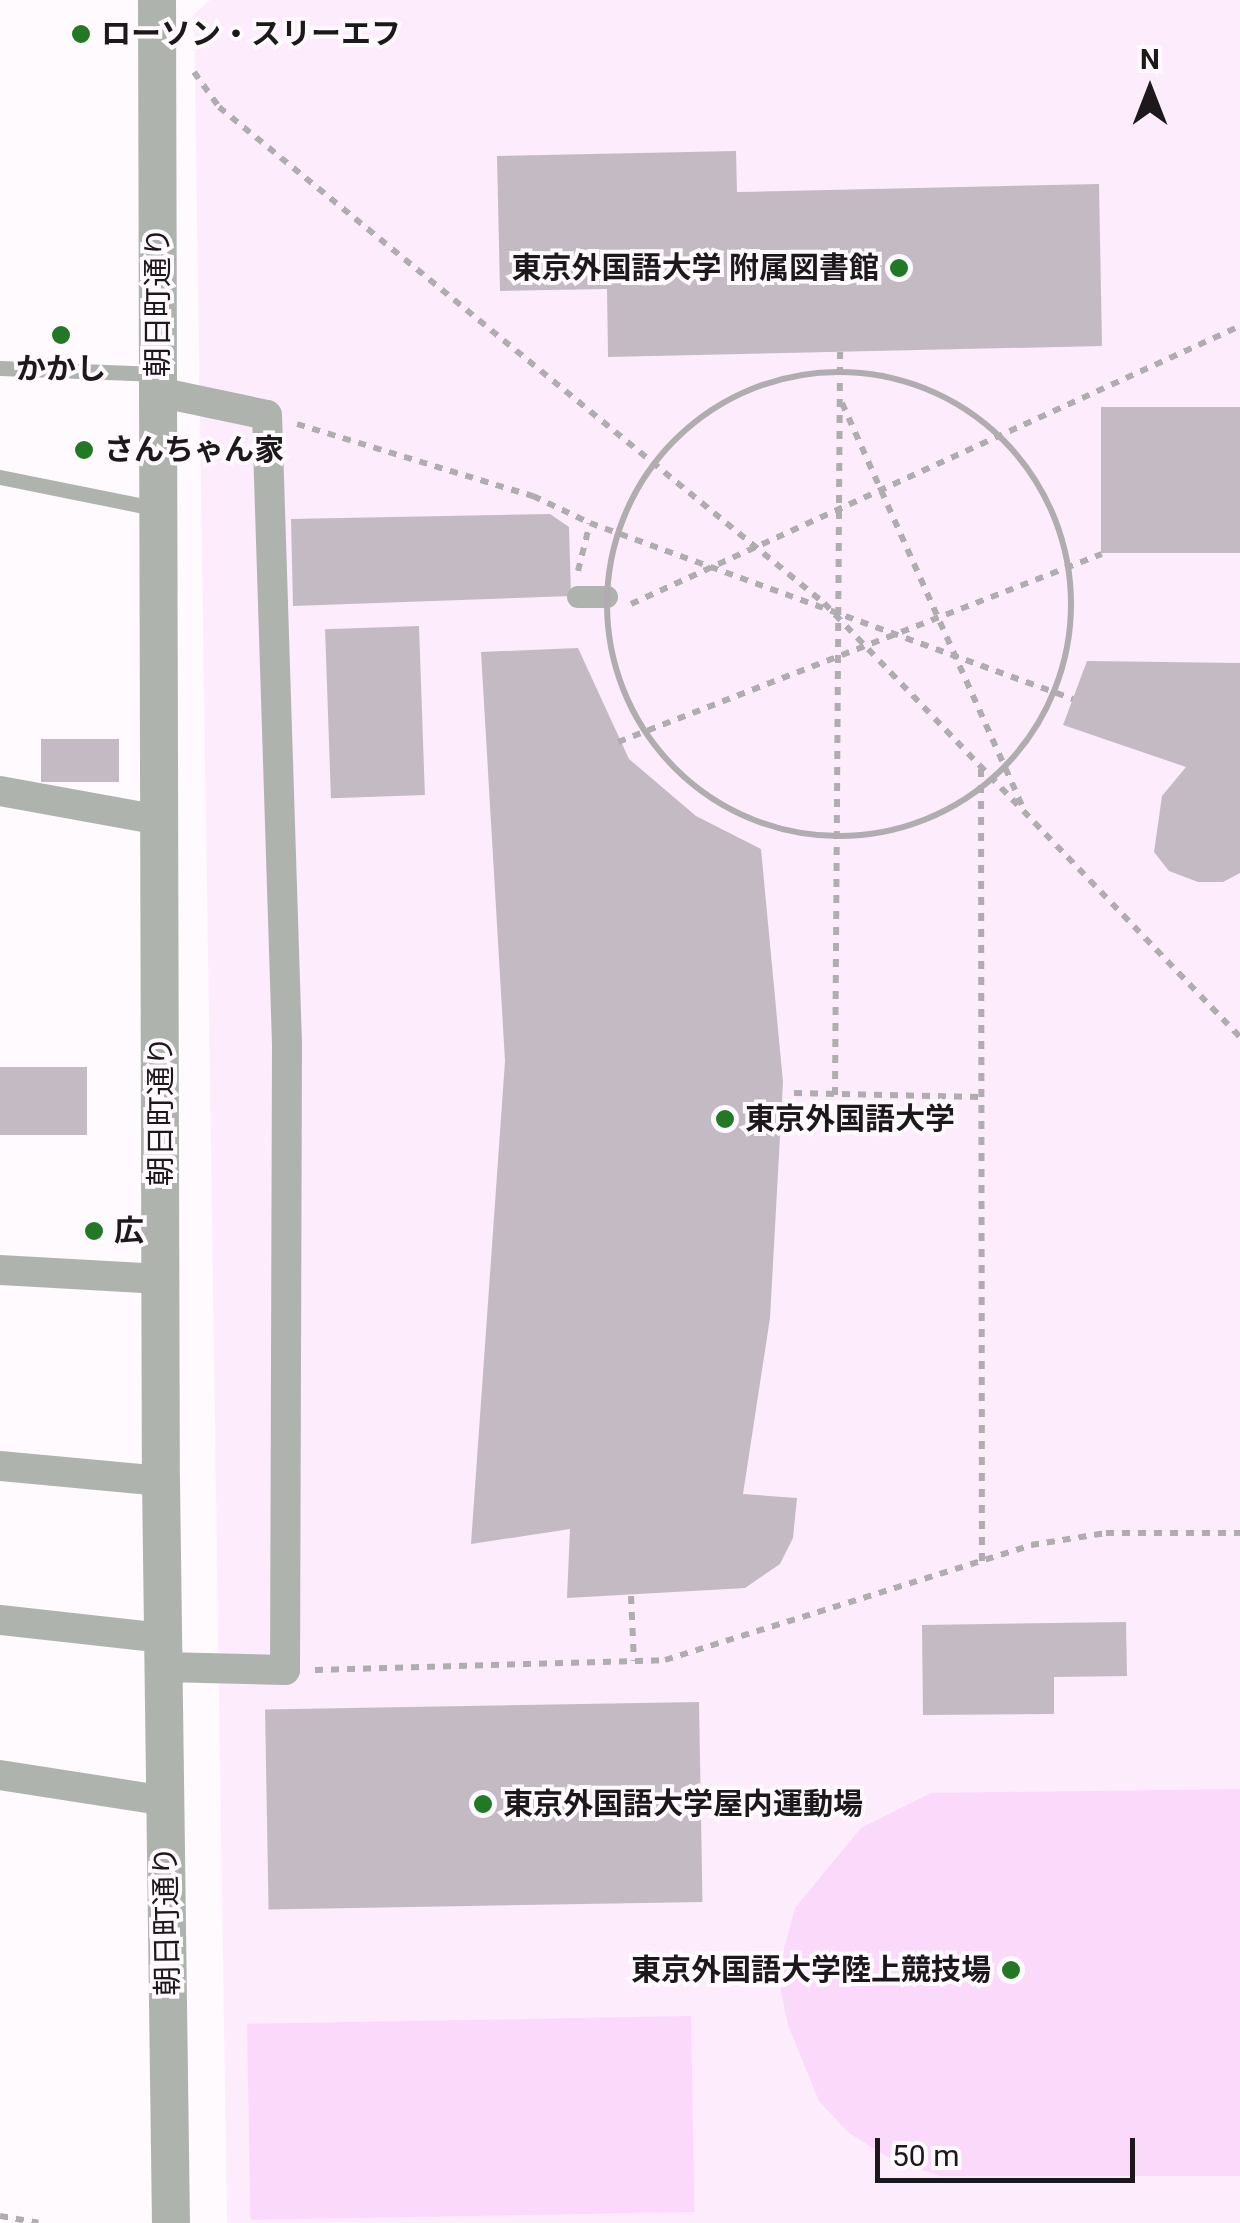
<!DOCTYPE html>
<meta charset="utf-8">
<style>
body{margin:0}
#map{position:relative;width:1240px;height:2223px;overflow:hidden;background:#fefafe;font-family:Roboto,"Noto Sans JP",sans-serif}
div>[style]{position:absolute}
.built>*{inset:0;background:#fcecfc}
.green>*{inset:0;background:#fad9fa;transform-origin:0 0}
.building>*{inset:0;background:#c4bac4;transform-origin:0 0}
.path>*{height:6px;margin-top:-3px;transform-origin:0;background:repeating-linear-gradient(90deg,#b0acb0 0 8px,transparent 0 16px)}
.service>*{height:15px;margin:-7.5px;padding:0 7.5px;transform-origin:7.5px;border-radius:7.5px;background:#afb3ae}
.pedestrian>*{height:22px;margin:-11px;padding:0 11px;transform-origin:11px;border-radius:11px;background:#afb3ae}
.minor>*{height:30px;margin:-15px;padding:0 15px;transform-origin:15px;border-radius:15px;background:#afb3ae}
.tertiary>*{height:38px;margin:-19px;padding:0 19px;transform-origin:19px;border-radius:19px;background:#afb3ae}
.path-bridge>*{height:6px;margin-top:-3px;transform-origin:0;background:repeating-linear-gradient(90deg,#b0acb0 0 8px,transparent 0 16px)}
.path-bridge>.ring{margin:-3px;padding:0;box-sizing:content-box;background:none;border:6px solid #b0acb0;border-radius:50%}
.dots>*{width:28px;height:28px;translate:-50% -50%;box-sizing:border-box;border:5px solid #fefafe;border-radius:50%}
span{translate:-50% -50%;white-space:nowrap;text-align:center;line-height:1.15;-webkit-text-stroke:8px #fefafe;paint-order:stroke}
.poi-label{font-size:30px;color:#1c181c;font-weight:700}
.left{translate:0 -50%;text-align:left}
.right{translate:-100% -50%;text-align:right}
.street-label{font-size:30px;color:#1c181c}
.north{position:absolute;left:1100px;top:40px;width:100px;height:100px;-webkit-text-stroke:8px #fefafe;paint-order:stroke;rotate:0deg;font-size:28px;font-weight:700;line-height:40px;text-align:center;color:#1c181c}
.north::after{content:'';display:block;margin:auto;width:35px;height:45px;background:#1c181c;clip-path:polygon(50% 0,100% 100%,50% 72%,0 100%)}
.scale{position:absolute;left:875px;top:2138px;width:260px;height:45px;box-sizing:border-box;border:5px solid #1c181c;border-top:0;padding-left:12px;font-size:30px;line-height:35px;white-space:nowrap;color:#1c181c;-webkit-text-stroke:8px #fefafe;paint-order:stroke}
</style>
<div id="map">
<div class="built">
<div style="clip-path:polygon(210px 0,1240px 0,1240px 2223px,227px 2223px,194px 14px)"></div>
</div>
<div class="green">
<div style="clip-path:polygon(1240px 1789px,1240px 2176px,940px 2176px,894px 2161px,849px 2133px,819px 2101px,788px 2025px,781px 1991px,784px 1949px,795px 1908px,861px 1828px,931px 1793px)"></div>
<div style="left:691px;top:2016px;width:196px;height:444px;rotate:89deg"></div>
</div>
<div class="building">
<div style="clip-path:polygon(736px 151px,737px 192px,1099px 184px,1102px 346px,608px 357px,607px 289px,500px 291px,497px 156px)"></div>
<div style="left:1240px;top:407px;width:146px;height:139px;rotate:90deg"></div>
<div style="clip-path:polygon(550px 514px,569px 527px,571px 596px,293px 606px,291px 519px)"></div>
<div style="left:419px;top:626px;width:169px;height:94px;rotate:88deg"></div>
<div style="clip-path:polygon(578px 648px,629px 759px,696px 816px,761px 849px,783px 1082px,770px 1318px,743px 1494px,797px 1498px,793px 1538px,780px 1564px,745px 1588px,567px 1598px,570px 1529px,471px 1544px,505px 1061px,481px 652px)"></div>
<div style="clip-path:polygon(1087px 661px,1240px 663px,1240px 873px,1223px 882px,1198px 882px,1169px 871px,1154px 852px,1162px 796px,1186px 767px,1063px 725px)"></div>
<div style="left:119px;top:739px;width:43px;height:78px;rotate:90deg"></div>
<div style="left:0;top:1067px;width:87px;height:68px"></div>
<div style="clip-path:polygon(1126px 1622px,1127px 1676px,1054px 1677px,1054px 1714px,923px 1715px,922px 1625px)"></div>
<div style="left:699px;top:1702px;width:200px;height:434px;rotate:89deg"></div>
</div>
<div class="path">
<div style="left:194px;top:72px;width:43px;rotate:54.5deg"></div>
<div style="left:219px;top:107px;width:782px;rotate:39.35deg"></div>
<div style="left:824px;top:603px;width:601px;rotate:46.21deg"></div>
<div style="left:842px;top:403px;width:443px;rotate:65.9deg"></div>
<div style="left:297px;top:424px;width:247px;rotate:17deg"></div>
<div style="left:533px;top:496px;width:63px;rotate:25.3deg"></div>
<div style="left:590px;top:523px;width:514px;rotate:20.02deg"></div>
<div style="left:578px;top:571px;width:49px;rotate:-76deg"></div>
<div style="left:631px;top:604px;width:669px;rotate:-24.54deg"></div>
<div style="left:618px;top:742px;width:519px;rotate:-21.23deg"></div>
<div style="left:981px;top:769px;width:792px;rotate:89.93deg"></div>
<div style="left:794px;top:1093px;width:186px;rotate:1.2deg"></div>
<div style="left:835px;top:1095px;width:743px;rotate:-89.61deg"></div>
<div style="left:631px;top:1596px;width:65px;rotate:87.4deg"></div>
<div style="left:315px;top:1670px;width:350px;rotate:-1.6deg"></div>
<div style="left:665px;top:1660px;width:384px;rotate:-17.4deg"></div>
<div style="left:1031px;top:1545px;width:76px;rotate:-9.1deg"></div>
<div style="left:1106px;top:1533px;width:134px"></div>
<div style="left:0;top:2216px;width:39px;rotate:10deg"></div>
</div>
<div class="service">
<div style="left:0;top:368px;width:159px;rotate:2.2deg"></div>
<div style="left:0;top:477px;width:161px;rotate:11.4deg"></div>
</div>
<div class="pedestrian">
<div style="left:578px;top:597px;width:29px"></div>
</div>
<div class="minor">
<div style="left:158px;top:392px;width:111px;rotate:11.9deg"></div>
<div style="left:267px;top:415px;width:629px;rotate:88.18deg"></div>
<div style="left:287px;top:1044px;width:626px;rotate:90.18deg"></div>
<div style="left:285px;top:1670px;width:121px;rotate:-178.6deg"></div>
<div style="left:0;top:791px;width:162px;rotate:10.3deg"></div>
<div style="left:0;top:1270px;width:161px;rotate:3.2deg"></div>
<div style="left:0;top:1466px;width:162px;rotate:5.3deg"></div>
<div style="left:0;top:1620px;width:165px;rotate:6.3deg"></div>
<div style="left:0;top:1775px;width:168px;rotate:8.9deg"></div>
</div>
<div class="tertiary">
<div style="left:157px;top:0;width:1481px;rotate:89.85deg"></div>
<div style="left:161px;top:1481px;width:742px;rotate:89.23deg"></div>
</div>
<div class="path-bridge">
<div class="ring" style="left:607px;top:372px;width:458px;height:458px"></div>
</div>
<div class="dots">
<div style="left:81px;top:34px;background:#227824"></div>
<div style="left:899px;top:268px;background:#227824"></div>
<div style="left:61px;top:335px;background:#227824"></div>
<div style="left:84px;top:450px;background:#227824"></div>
<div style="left:725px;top:1119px;background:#227824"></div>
<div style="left:94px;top:1231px;background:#227824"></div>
<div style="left:483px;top:1804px;background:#227824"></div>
<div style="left:1011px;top:1970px;background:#227824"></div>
</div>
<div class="poi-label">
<span class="left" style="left:101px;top:34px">ローソン・スリーエフ</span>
<span class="right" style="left:879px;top:268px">東京外国語大学 附属図書館</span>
<span style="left:61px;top:369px">かかし</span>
<span class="left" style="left:104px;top:450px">さんちゃん家</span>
<span class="left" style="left:745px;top:1119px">東京外国語大学</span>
<span class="left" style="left:114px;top:1231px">広</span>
<span class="left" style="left:503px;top:1804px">東京外国語大学屋内運動場</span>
<span class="right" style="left:991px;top:1970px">東京外国語大学陸上競技場</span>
</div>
<div class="street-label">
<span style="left:158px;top:302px;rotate:-90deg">朝日町通り</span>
<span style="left:161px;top:1111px;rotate:-90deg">朝日町通り</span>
<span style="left:167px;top:1921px;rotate:-91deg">朝日町通り</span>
</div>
<div class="north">N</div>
<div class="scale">50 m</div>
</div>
